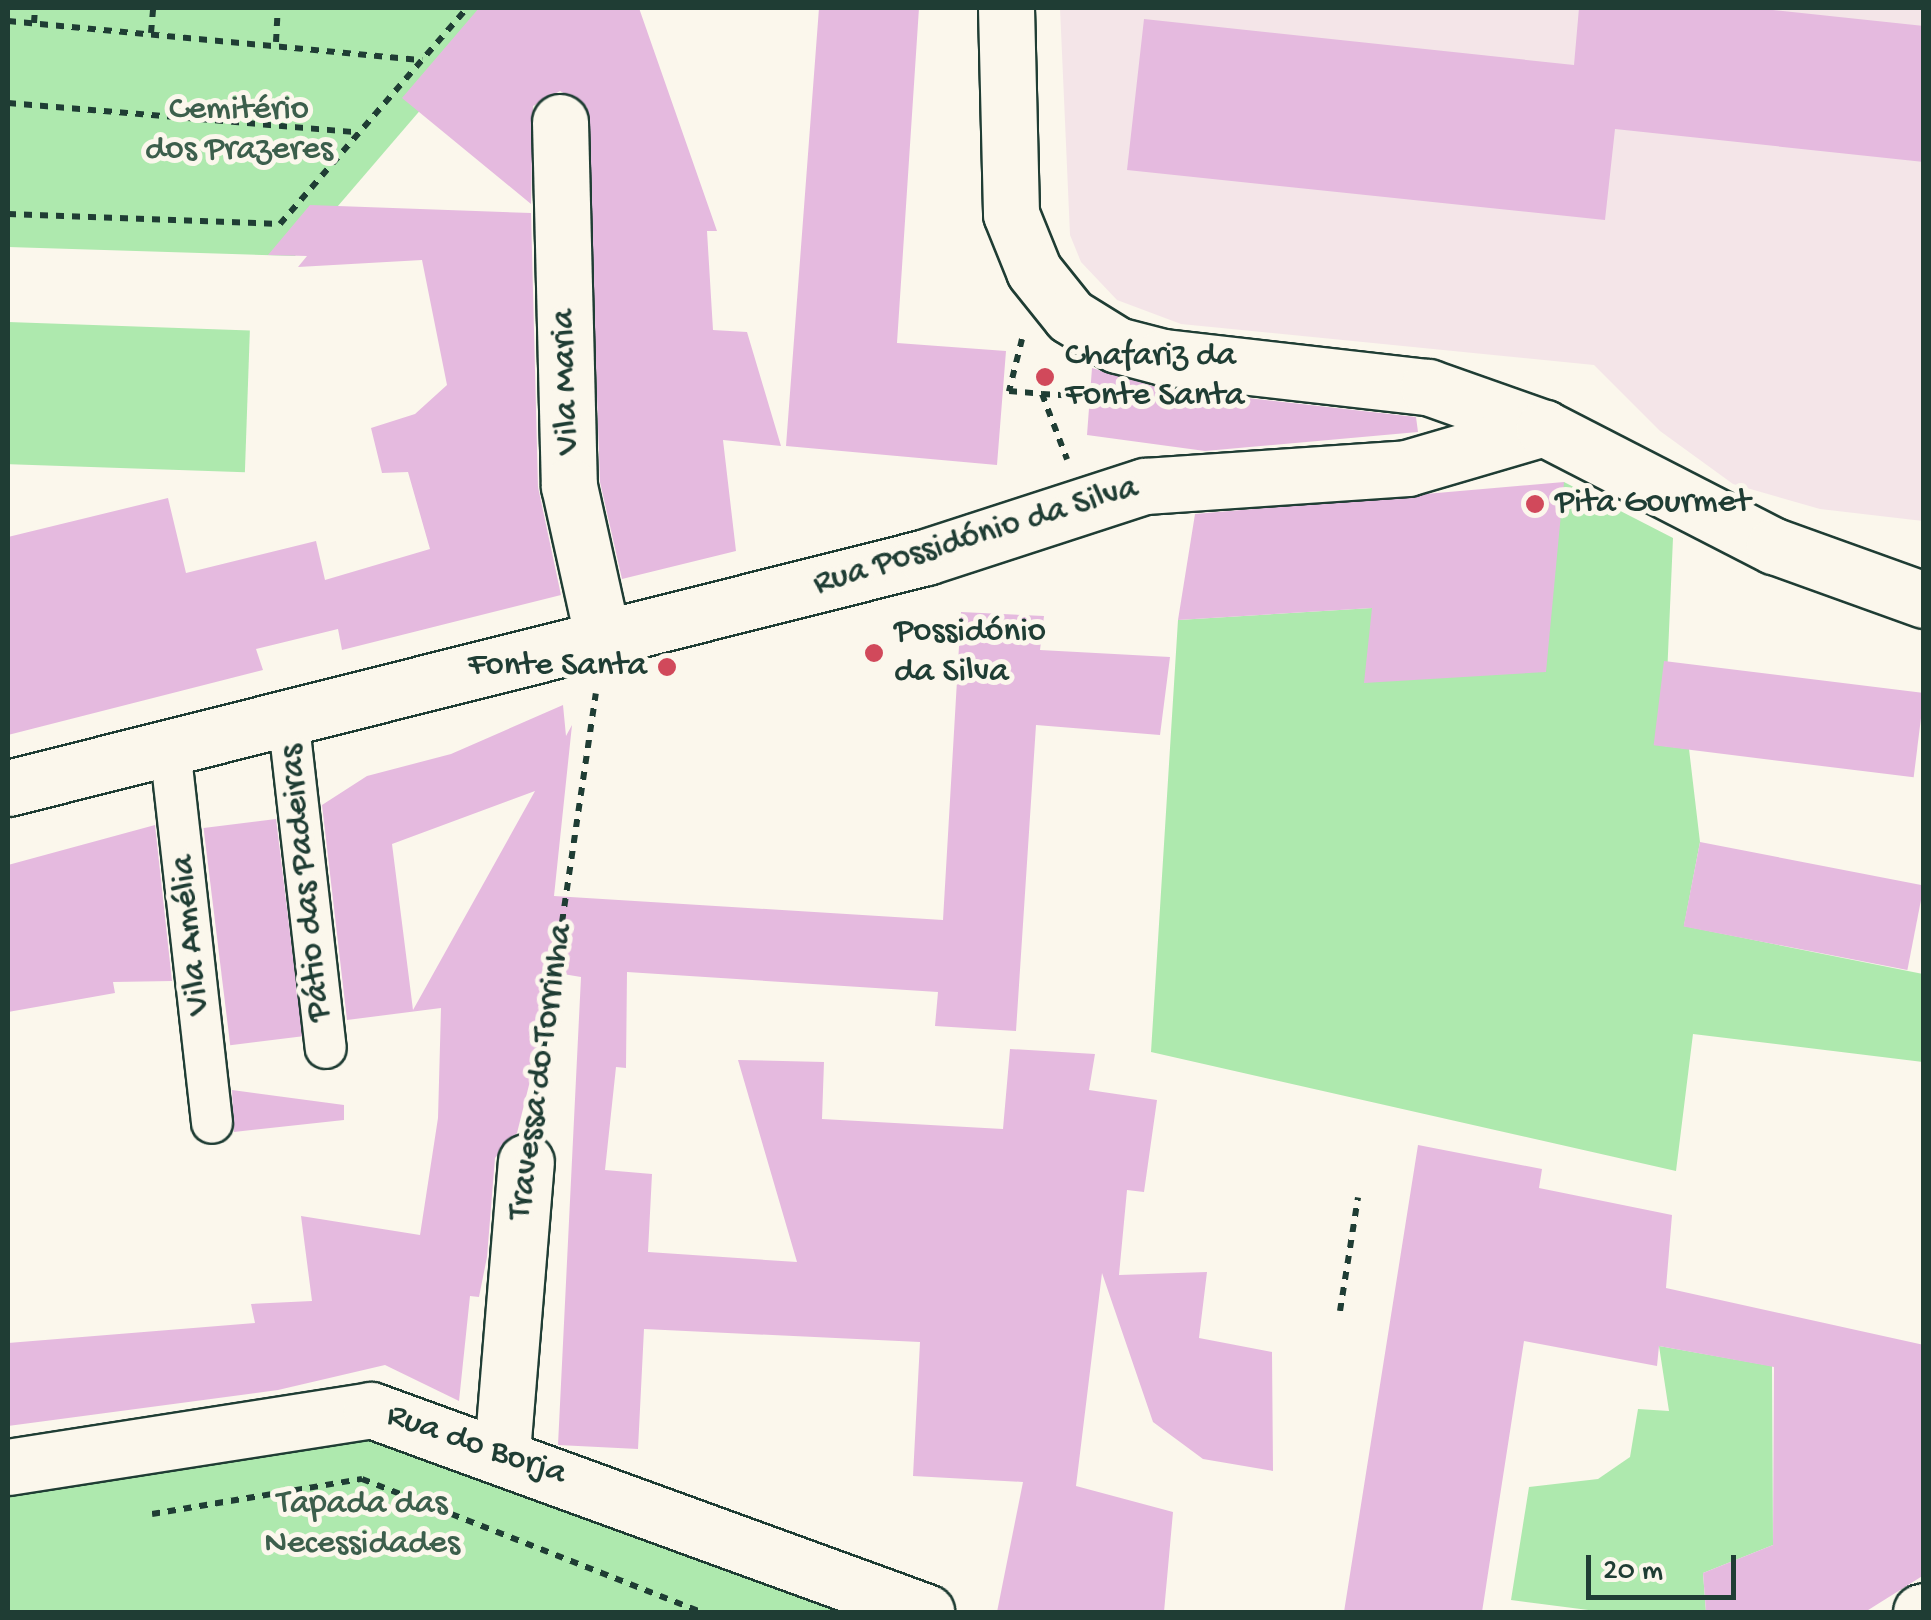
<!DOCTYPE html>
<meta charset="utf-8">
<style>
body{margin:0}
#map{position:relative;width:1931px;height:1620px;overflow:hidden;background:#fbf7ec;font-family:"Gochi Hand",sans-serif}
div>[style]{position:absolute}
.built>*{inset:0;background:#f4e5e8}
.green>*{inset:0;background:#aee9ae;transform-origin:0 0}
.building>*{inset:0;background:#e5badf;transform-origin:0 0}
.path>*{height:6px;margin-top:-3px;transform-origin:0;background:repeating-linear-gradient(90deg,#1f3d34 0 8px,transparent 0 16px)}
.roads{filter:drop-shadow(2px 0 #1f3d34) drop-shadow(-2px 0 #1f3d34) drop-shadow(0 2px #1f3d34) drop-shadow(0 -2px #1f3d34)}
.pedestrian>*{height:40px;margin:-20px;padding:0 20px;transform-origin:20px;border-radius:20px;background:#fbf7ec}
.minor>*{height:55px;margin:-27.5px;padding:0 27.5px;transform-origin:27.5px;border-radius:27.5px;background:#fbf7ec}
.dots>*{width:28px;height:28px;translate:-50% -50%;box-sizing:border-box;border:5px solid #fbf7ec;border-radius:50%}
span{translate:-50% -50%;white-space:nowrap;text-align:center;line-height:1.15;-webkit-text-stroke:10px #fbf7ec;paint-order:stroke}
.park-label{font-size:35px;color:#3c5f4c}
.poi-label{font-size:35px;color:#1f3d34}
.left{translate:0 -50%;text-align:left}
.right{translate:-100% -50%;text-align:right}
.street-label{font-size:35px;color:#1f3d34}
.frame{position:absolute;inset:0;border:10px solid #1f3d34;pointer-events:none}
.scale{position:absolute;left:1586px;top:1555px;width:150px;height:45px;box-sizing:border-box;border:5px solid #1f3d34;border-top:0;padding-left:12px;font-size:30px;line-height:35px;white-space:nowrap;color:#1f3d34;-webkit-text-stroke:8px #fbf7ec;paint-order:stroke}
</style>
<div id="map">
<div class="built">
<div style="clip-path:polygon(1060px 8px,1923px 8px,1923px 521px,1820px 509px,1733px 484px,1660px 431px,1594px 365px,1181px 324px,1117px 300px,1081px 262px,1070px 235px)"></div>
</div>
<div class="green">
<div style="clip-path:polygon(8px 8px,508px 8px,295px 256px,8px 247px)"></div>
<div style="left:8px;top:322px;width:242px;height:142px;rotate:2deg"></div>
<div style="clip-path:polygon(1564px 482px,1673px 538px,1664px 746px,1689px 749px,1700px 842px,1684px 926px,1923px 974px,1923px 1062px,1693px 1034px,1676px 1171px,1151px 1052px,1178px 620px,1372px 608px)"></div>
<div style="clip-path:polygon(1659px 1346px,1772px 1366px,1773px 1545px,1703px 1573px,1706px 1612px,1604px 1612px,1511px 1600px,1529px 1487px,1598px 1479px,1630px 1457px,1638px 1409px,1669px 1411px)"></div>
<div style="clip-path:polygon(374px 1434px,851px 1612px,8px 1612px,8px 1492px)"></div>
</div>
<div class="building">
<div style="clip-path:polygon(479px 8px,639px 8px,717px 231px,707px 231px,713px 330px,747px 332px,781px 446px,723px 440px,736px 551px,622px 579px,600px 482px,587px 107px,560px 91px,533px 106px,531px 204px,402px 98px)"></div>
<div style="clip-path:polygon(819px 8px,919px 8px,897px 343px,1006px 351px,997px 465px,786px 446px)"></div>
<div style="clip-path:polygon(1579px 8px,1754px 8px,1924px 26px,1924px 162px,1615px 129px,1605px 220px,1127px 170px,1144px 19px,1574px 65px)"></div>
<div style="clip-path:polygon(310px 205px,531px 213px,538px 487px,561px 595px,342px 650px,338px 629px,256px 649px,263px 670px,8px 735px,8px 537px,168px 498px,186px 573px,316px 541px,325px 580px,430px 549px,408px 472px,382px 473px,371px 428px,415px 414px,447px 385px,422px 260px,298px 267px,307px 256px,268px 255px)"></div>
<div style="clip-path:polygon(1092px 368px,1159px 388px,1416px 417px,1418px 432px,1205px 451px,1087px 435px)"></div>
<div style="clip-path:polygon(1564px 482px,1546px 672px,1364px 683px,1372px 608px,1178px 620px,1195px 514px)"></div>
<div style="clip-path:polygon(evenodd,961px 612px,1044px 616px,1040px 650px,1170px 657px,1160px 735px,1036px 725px,1016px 1031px,935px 1026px,938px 992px,627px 972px,626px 1068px,616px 1067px,605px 1170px,652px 1174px,648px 1252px,797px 1262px,738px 1060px,824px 1062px,822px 1119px,1003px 1129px,1010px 1049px,1095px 1054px,1089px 1090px,1157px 1100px,1144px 1192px,1127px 1190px,1119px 1275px,1207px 1272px,1199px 1338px,1272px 1352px,1273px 1471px,1203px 1459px,1153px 1422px,1102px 1273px,1076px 1486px,1173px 1512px,1164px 1612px,997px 1612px,1023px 1482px,913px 1476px,920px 1342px,644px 1329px,638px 1449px,558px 1445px,581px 977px,557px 973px,517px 1133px,495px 1158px,487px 1257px,479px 1297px,470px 1296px,459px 1401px,385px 1365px,278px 1390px,8px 1426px,8px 1343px,255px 1323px,251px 1304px,312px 1301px,301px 1216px,420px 1235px,438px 1118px,441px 1008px,347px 1020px,322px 805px,367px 776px,451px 754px,563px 705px,566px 736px,572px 725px,554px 896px,943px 920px,961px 612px,535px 791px,413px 1010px,392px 844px,535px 791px)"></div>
<div style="left:1664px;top:661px;width:262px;height:85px;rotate:7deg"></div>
<div style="left:276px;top:819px;width:219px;height:73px;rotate:83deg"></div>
<div style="clip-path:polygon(155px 825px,172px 981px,113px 982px,115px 993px,8px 1012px,8px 865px)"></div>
<div style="left:1700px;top:842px;width:228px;height:86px;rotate:11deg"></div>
<div style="clip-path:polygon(232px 1090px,344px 1105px,344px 1120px,234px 1132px)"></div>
<div style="clip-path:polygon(1418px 1145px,1542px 1169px,1539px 1188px,1672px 1215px,1666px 1288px,1924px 1345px,1924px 1575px,1865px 1612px,1706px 1612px,1703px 1573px,1773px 1545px,1774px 1367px,1659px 1346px,1657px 1366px,1524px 1341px,1482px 1612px,1344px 1612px)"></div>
</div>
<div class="path">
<div style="left:8px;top:21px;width:416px;rotate:5.4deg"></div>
<div style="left:34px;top:23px;width:15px;rotate:-86deg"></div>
<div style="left:151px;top:33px;width:25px;rotate:-85deg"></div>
<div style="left:276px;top:42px;width:34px;rotate:-87deg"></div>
<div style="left:8px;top:103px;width:348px;rotate:4.8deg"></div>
<div style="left:8px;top:214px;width:272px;rotate:2.1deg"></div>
<div style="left:280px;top:224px;width:286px;rotate:-49.1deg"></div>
<div style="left:1022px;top:339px;width:54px;rotate:104deg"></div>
<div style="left:1009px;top:391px;width:33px;rotate:5deg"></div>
<div style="left:1042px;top:394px;width:70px;rotate:69deg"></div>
<div style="left:1042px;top:394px;width:37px;rotate:3deg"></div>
<div style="left:1079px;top:396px;width:11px;rotate:-80deg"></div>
<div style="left:534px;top:1112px;width:423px;rotate:-81.6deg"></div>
<div style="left:1340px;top:1311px;width:115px;rotate:-81deg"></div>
<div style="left:152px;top:1514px;width:213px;rotate:-9.5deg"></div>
<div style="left:362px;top:1479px;width:365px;rotate:21.4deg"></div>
</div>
<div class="roads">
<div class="pedestrian">
<div style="left:288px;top:717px;width:333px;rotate:83.5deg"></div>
<div style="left:170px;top:748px;width:377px;rotate:83.6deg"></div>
</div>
<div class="minor">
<div style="left:1006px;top:8px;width:206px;rotate:88.6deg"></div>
<div style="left:1011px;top:214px;width:61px;rotate:68deg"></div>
<div style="left:1034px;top:271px;width:58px;rotate:51.3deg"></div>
<div style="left:1070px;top:316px;width:55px;rotate:31.7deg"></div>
<div style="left:1117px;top:345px;width:48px;rotate:14.6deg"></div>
<div style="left:1163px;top:357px;width:267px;rotate:6.5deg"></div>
<div style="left:1428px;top:387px;width:123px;rotate:19.5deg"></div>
<div style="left:560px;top:122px;width:364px;rotate:88.6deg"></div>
<div style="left:569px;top:486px;width:157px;rotate:77.5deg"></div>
<div style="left:8px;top:788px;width:947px;rotate:-14.12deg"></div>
<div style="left:926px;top:557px;width:230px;rotate:-18deg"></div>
<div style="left:1145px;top:486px;width:263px;rotate:-3.9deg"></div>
<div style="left:1407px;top:468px;width:143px;rotate:-16.3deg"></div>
<div style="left:1544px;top:428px;width:259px;rotate:27.2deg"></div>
<div style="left:1774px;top:546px;width:159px;rotate:19.8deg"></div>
<div style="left:502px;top:1452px;width:291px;rotate:-85.3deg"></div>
<div style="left:8px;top:1467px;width:367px;rotate:-8.9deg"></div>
<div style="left:371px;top:1410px;width:591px;rotate:20deg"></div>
<div style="left:1921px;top:1612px;width:3px;rotate:-18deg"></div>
</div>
</div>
<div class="dots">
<div style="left:1045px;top:377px;background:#d1495b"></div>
<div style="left:1535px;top:504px;background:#d1495b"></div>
<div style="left:874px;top:653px;background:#d1495b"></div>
<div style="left:667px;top:667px;background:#d1495b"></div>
</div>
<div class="park-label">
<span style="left:239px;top:131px">Cemitério<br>dos Prazeres</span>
<span style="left:362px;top:1525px">Tapada das<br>Necessidades</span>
</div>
<div class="poi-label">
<span class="left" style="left:1065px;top:377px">Chafariz da<br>Fonte Santa</span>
<span class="left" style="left:1555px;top:504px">Pita Gourmet</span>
<span class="left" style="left:894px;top:653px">Possidónio<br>da Silva</span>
<span class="right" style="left:647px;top:667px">Fonte Santa</span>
</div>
<div class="street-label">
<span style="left:567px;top:382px;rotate:-92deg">Vila Maria</span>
<span style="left:976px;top:537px;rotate:-17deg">Rua Possidónio da Silva</span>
<span style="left:307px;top:883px;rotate:-96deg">Pátio das Padeiras</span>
<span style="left:192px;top:935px;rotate:-96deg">Vila Amélia</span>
<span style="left:542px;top:1072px;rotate:-82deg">Travessa do Torrinha</span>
<span style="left:476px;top:1446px;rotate:19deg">Rua do Borja</span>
</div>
<div class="frame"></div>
<div class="scale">20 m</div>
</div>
